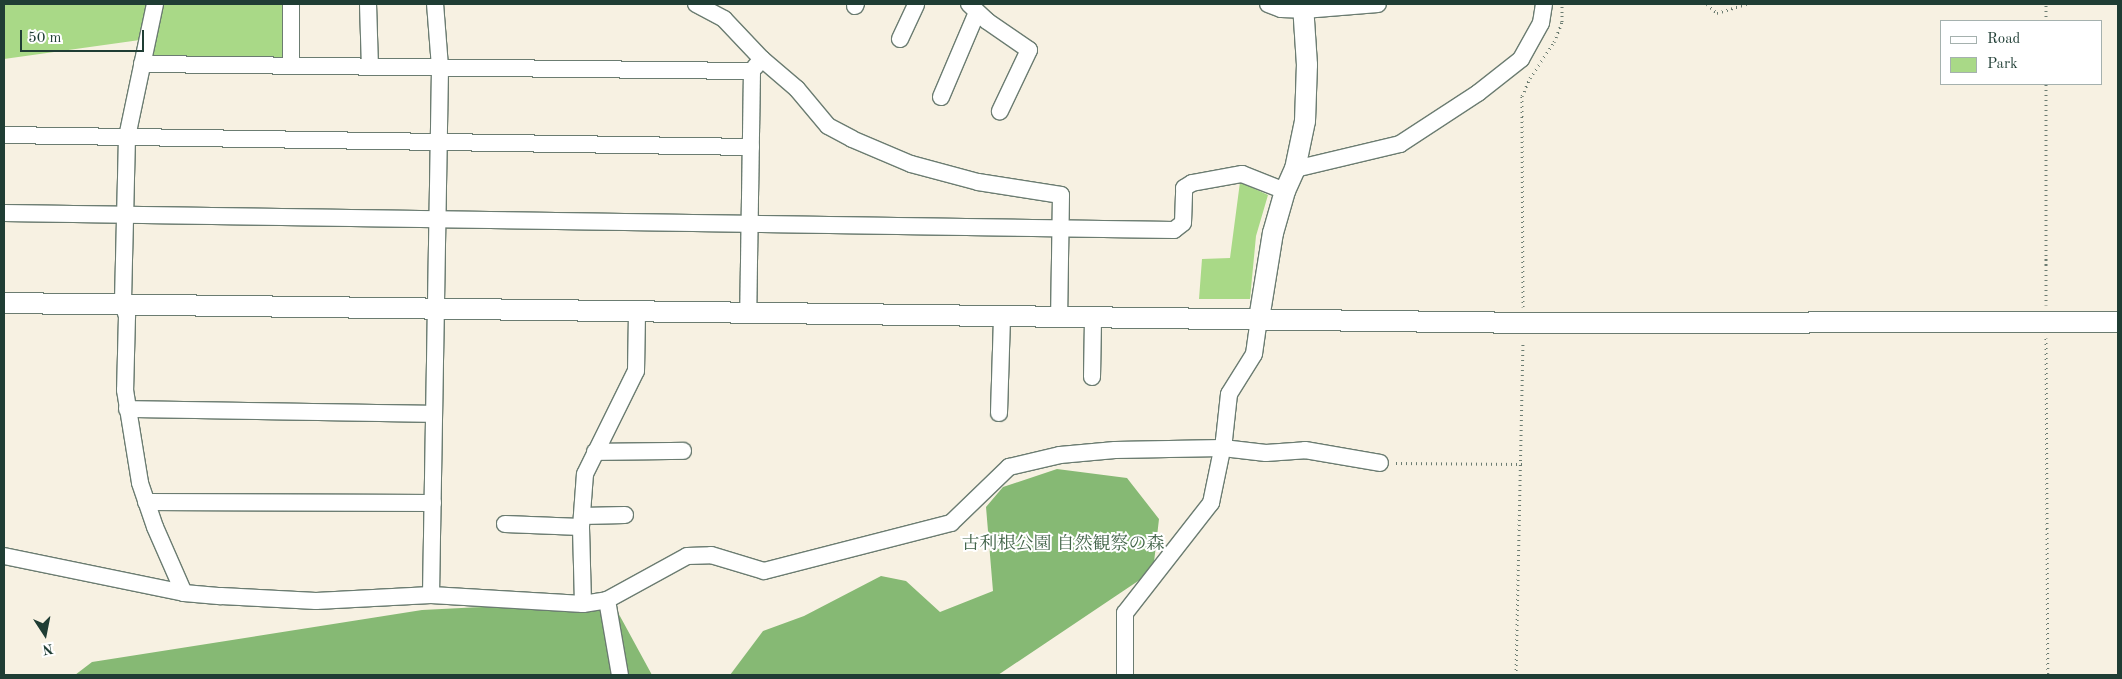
<!DOCTYPE html>
<meta charset="utf-8">
<style>
body{margin:0}
#map{position:relative;width:2122px;height:679px;overflow:hidden;background:#f7f1e2;font-family:"Old Standard TT","Noto Serif JP",serif}
div>[style]{position:absolute}
.green>*{inset:0;background:#a9d987}
.forest>*{inset:0;background:#86b974}
.path>*{height:3px;margin-top:-1.5px;transform-origin:0;background:repeating-linear-gradient(90deg,#6b7c71 0 1px,transparent 0 5px)}
.roads{filter:drop-shadow(1px 0 #6b7c71) drop-shadow(-1px 0 #6b7c71) drop-shadow(0 1px #6b7c71) drop-shadow(0 -1px #6b7c71)}
.minor>*{height:16px;margin:-8px;padding:0 8px;transform-origin:8px;border-radius:8px;background:#fff}
.tertiary>*{height:20px;margin:-10px;padding:0 10px;transform-origin:10px;border-radius:10px;background:#fff}
span{translate:-50% -50%;white-space:nowrap;text-align:center;line-height:1.15;-webkit-text-stroke:4px #fff;paint-order:stroke}
.park-label{font-size:18px;color:#426449}
.frame{position:absolute;inset:0;border:5px solid #1f3d34;pointer-events:none}
.legend{position:absolute;left:1940px;top:20px;width:162px;height:65px;box-sizing:border-box;background:#fff;border:1px solid #a5b1ae;margin:0;padding:6px 9px;list-style:none;font-size:15px;color:#1f3d34}
.legend li{display:flex;align-items:center;gap:10px;height:25px}
.legend b{width:25px;border:1px solid #a5b1ae}
.north{position:absolute;left:20px;top:609px;width:50px;height:50px;-webkit-text-stroke:4px #fff;paint-order:stroke;rotate:169deg;font-size:14px;font-weight:700;line-height:20px;text-align:center;color:#1f3d34}
.north::after{content:'';display:block;margin:auto;width:18px;height:22px;background:#1f3d34;clip-path:polygon(50% 0,100% 100%,50% 72%,0 100%)}
.scale{position:absolute;left:20px;top:30px;width:124px;height:22px;box-sizing:border-box;border:2px solid #1f3d34;border-top:0;padding-left:6px;font-size:15px;line-height:18px;white-space:nowrap;color:#1f3d34;-webkit-text-stroke:4px #fff;paint-order:stroke}
</style>
<div id="map">
<div class="green">
<div style="clip-path:polygon(4px 4px,291px 4px,291px 65px,142px 64px,147px 39px,4px 59px)"></div>
<div style="clip-path:polygon(1240px 182px,1268px 195px,1256px 236px,1250px 299px,1199px 299px,1202px 259px,1230px 258px)"></div>
</div>
<div class="forest">
<div style="clip-path:polygon(1057px 469px,1127px 478px,1159px 519px,1153px 571px,998px 675px,730px 675px,763px 631px,804px 616px,881px 576px,906px 581px,940px 612px,993px 591px,986px 507px,1003px 487px)"></div>
<div style="clip-path:polygon(501px 606px,586px 612px,615px 607px,652px 675px,75px 675px,92px 662px,422px 610px)"></div>
</div>
<div class="path">
<div style="left:1707px;top:4px;width:13px;rotate:42deg"></div>
<div style="left:1717px;top:13px;width:31px;rotate:-17deg"></div>
<div style="left:2046px;top:21px;width:17px;rotate:-90deg"></div>
<div style="left:2046px;top:305px;width:221px;rotate:-90deg"></div>
<div style="left:1523px;top:307px;width:211px;rotate:-90.3deg"></div>
<div style="left:1522px;top:96px;width:20px;rotate:-66deg"></div>
<div style="left:1530px;top:78px;width:43px;rotate:-56.3deg"></div>
<div style="left:1554px;top:42px;width:22px;rotate:-68deg"></div>
<div style="left:1562px;top:22px;width:18px;rotate:-90deg"></div>
<div style="left:2046px;top:338px;width:337px;rotate:89.7deg"></div>
<div style="left:1396px;top:463px;width:126px;rotate:0.5deg"></div>
<div style="left:1516px;top:675px;width:334px;rotate:-88.8deg"></div>
</div>
<div class="roads">
<div class="minor">
<div style="left:155px;top:4px;width:136px;rotate:101.9deg"></div>
<div style="left:127px;top:137px;width:168px;rotate:91.4deg"></div>
<div style="left:123px;top:305px;width:12px;rotate:70deg"></div>
<div style="left:127px;top:316px;width:74px;rotate:91.5deg"></div>
<div style="left:125px;top:390px;width:94px;rotate:80.8deg"></div>
<div style="left:140px;top:483px;width:46px;rotate:71.2deg"></div>
<div style="left:155px;top:527px;width:72px;rotate:66.3deg"></div>
<div style="left:368px;top:4px;width:62px;rotate:88.2deg"></div>
<div style="left:696px;top:4px;width:32px;rotate:28deg"></div>
<div style="left:724px;top:19px;width:55px;rotate:46.5deg"></div>
<div style="left:762px;top:59px;width:11px;rotate:131deg"></div>
<div style="left:969px;top:4px;width:25px;rotate:43deg"></div>
<div style="left:987px;top:21px;width:51px;rotate:34.6deg"></div>
<div style="left:1029px;top:50px;width:68px;rotate:115.4deg"></div>
<div style="left:1268px;top:4px;width:14px;rotate:21deg"></div>
<div style="left:1281px;top:9px;width:23px;rotate:2deg"></div>
<div style="left:1304px;top:10px;width:74px;rotate:-4.6deg"></div>
<div style="left:855px;top:6px;width:2px;rotate:-63deg"></div>
<div style="left:900px;top:39px;width:38px;rotate:-65deg"></div>
<div style="left:762px;top:59px;width:46px;rotate:40.6deg"></div>
<div style="left:797px;top:89px;width:48px;rotate:50deg"></div>
<div style="left:828px;top:126px;width:27px;rotate:28deg"></div>
<div style="left:852px;top:139px;width:64px;rotate:23deg"></div>
<div style="left:911px;top:164px;width:69px;rotate:15deg"></div>
<div style="left:978px;top:182px;width:84px;rotate:8.9deg"></div>
<div style="left:1061px;top:195px;width:122px;rotate:90.9deg"></div>
<div style="left:142px;top:64px;width:610px;rotate:0.66deg"></div>
<div style="left:752px;top:71px;width:242px;rotate:90.9deg"></div>
<div style="left:291px;top:65px;width:61px;rotate:-90deg"></div>
<div style="left:941px;top:97px;width:92px;rotate:-67deg"></div>
<div style="left:4px;top:135px;width:747px;rotate:0.92deg"></div>
<div style="left:1295px;top:169px;width:108px;rotate:-13.4deg"></div>
<div style="left:1400px;top:144px;width:93px;rotate:-33.2deg"></div>
<div style="left:1478px;top:93px;width:55px;rotate:-38.3deg"></div>
<div style="left:1521px;top:59px;width:41px;rotate:-60.9deg"></div>
<div style="left:1541px;top:23px;width:19px;rotate:-81deg"></div>
<div style="left:4px;top:213px;width:1170px;rotate:0.83deg"></div>
<div style="left:1174px;top:230px;width:11px;rotate:-38deg"></div>
<div style="left:1183px;top:223px;width:35px;rotate:-88deg"></div>
<div style="left:1184px;top:188px;width:9px;rotate:-32deg"></div>
<div style="left:1192px;top:183px;width:51px;rotate:-10.2deg"></div>
<div style="left:1242px;top:174px;width:46px;rotate:21.6deg"></div>
<div style="left:1092px;top:377px;width:60px;rotate:-89deg"></div>
<div style="left:127px;top:409px;width:306px;rotate:0.9deg"></div>
<div style="left:999px;top:413px;width:97px;rotate:-88.2deg"></div>
<div style="left:595px;top:452px;width:88px;rotate:-0.7deg"></div>
<div style="left:146px;top:502px;width:287px;rotate:0.2deg"></div>
<div style="left:582px;top:516px;width:43px;rotate:-1.3deg"></div>
<div style="left:505px;top:524px;width:76px;rotate:2.3deg"></div>
<div style="left:4px;top:556px;width:184px;rotate:11.6deg"></div>
<div style="left:184px;top:593px;width:37px;rotate:5deg"></div>
<div style="left:221px;top:596px;width:95px;rotate:3deg"></div>
<div style="left:316px;top:601px;width:115px;rotate:-3deg"></div>
<div style="left:431px;top:595px;width:152px;rotate:3.4deg"></div>
<div style="left:583px;top:604px;width:24px;rotate:-9deg"></div>
<div style="left:607px;top:600px;width:91px;rotate:-28.8deg"></div>
<div style="left:687px;top:556px;width:24px;rotate:-2deg"></div>
<div style="left:711px;top:555px;width:55px;rotate:16.8deg"></div>
<div style="left:764px;top:571px;width:193px;rotate:-14.4deg"></div>
<div style="left:951px;top:523px;width:81px;rotate:-44deg"></div>
<div style="left:1009px;top:467px;width:52px;rotate:-13.2deg"></div>
<div style="left:1060px;top:455px;width:55px;rotate:-5.2deg"></div>
<div style="left:1115px;top:450px;width:108px;rotate:-1.1deg"></div>
<div style="left:1223px;top:448px;width:43px;rotate:6.6deg"></div>
<div style="left:1266px;top:453px;width:39px;rotate:-4deg"></div>
<div style="left:1305px;top:450px;width:76px;rotate:9.8deg"></div>
<div style="left:431px;top:595px;width:528px;rotate:-89.02deg"></div>
<div style="left:440px;top:67px;width:63px;rotate:-94.5deg"></div>
<div style="left:607px;top:600px;width:76px;rotate:80.2deg"></div>
<div style="left:583px;top:604px;width:77px;rotate:-91.5deg"></div>
<div style="left:581px;top:527px;width:53px;rotate:-85.7deg"></div>
<div style="left:585px;top:474px;width:115px;rotate:-63.7deg"></div>
<div style="left:636px;top:371px;width:60px;rotate:-89deg"></div>
<div style="left:1125px;top:675px;width:62px;rotate:-90deg"></div>
<div style="left:1125px;top:613px;width:140px;rotate:-52deg"></div>
<div style="left:1211px;top:503px;width:64px;rotate:-78.3deg"></div>
<div style="left:1224px;top:440px;width:46px;rotate:-83.8deg"></div>
<div style="left:1229px;top:394px;width:47px;rotate:-58deg"></div>
<div style="left:1254px;top:354px;width:35px;rotate:-82deg"></div>
</div>
<div class="tertiary">
<div style="left:4px;top:303px;width:1519px;rotate:0.75deg"></div>
<div style="left:1523px;top:323px;width:595px;rotate:-0.1deg"></div>
<div style="left:1259px;top:319px;width:87px;rotate:-80.8deg"></div>
<div style="left:1273px;top:233px;width:44px;rotate:-74.1deg"></div>
<div style="left:1285px;top:191px;width:24px;rotate:-66deg"></div>
<div style="left:1295px;top:169px;width:49px;rotate:-78.2deg"></div>
<div style="left:1305px;top:121px;width:56px;rotate:-88deg"></div>
<div style="left:1307px;top:65px;width:61px;rotate:-93.8deg"></div>
</div>
</div>
<div class="park-label">
<span style="left:1063px;top:544px">古利根公園 自然観察の森</span>
</div>
<div class="frame"></div>
<ul class="legend">
<li><b style="height:6px;background:#fff"></b>Road</li>
<li><b style="height:14px;background:#a9d987"></b>Park</li>
</ul>
<div class="north">N</div>
<div class="scale">50 m</div>
</div>
